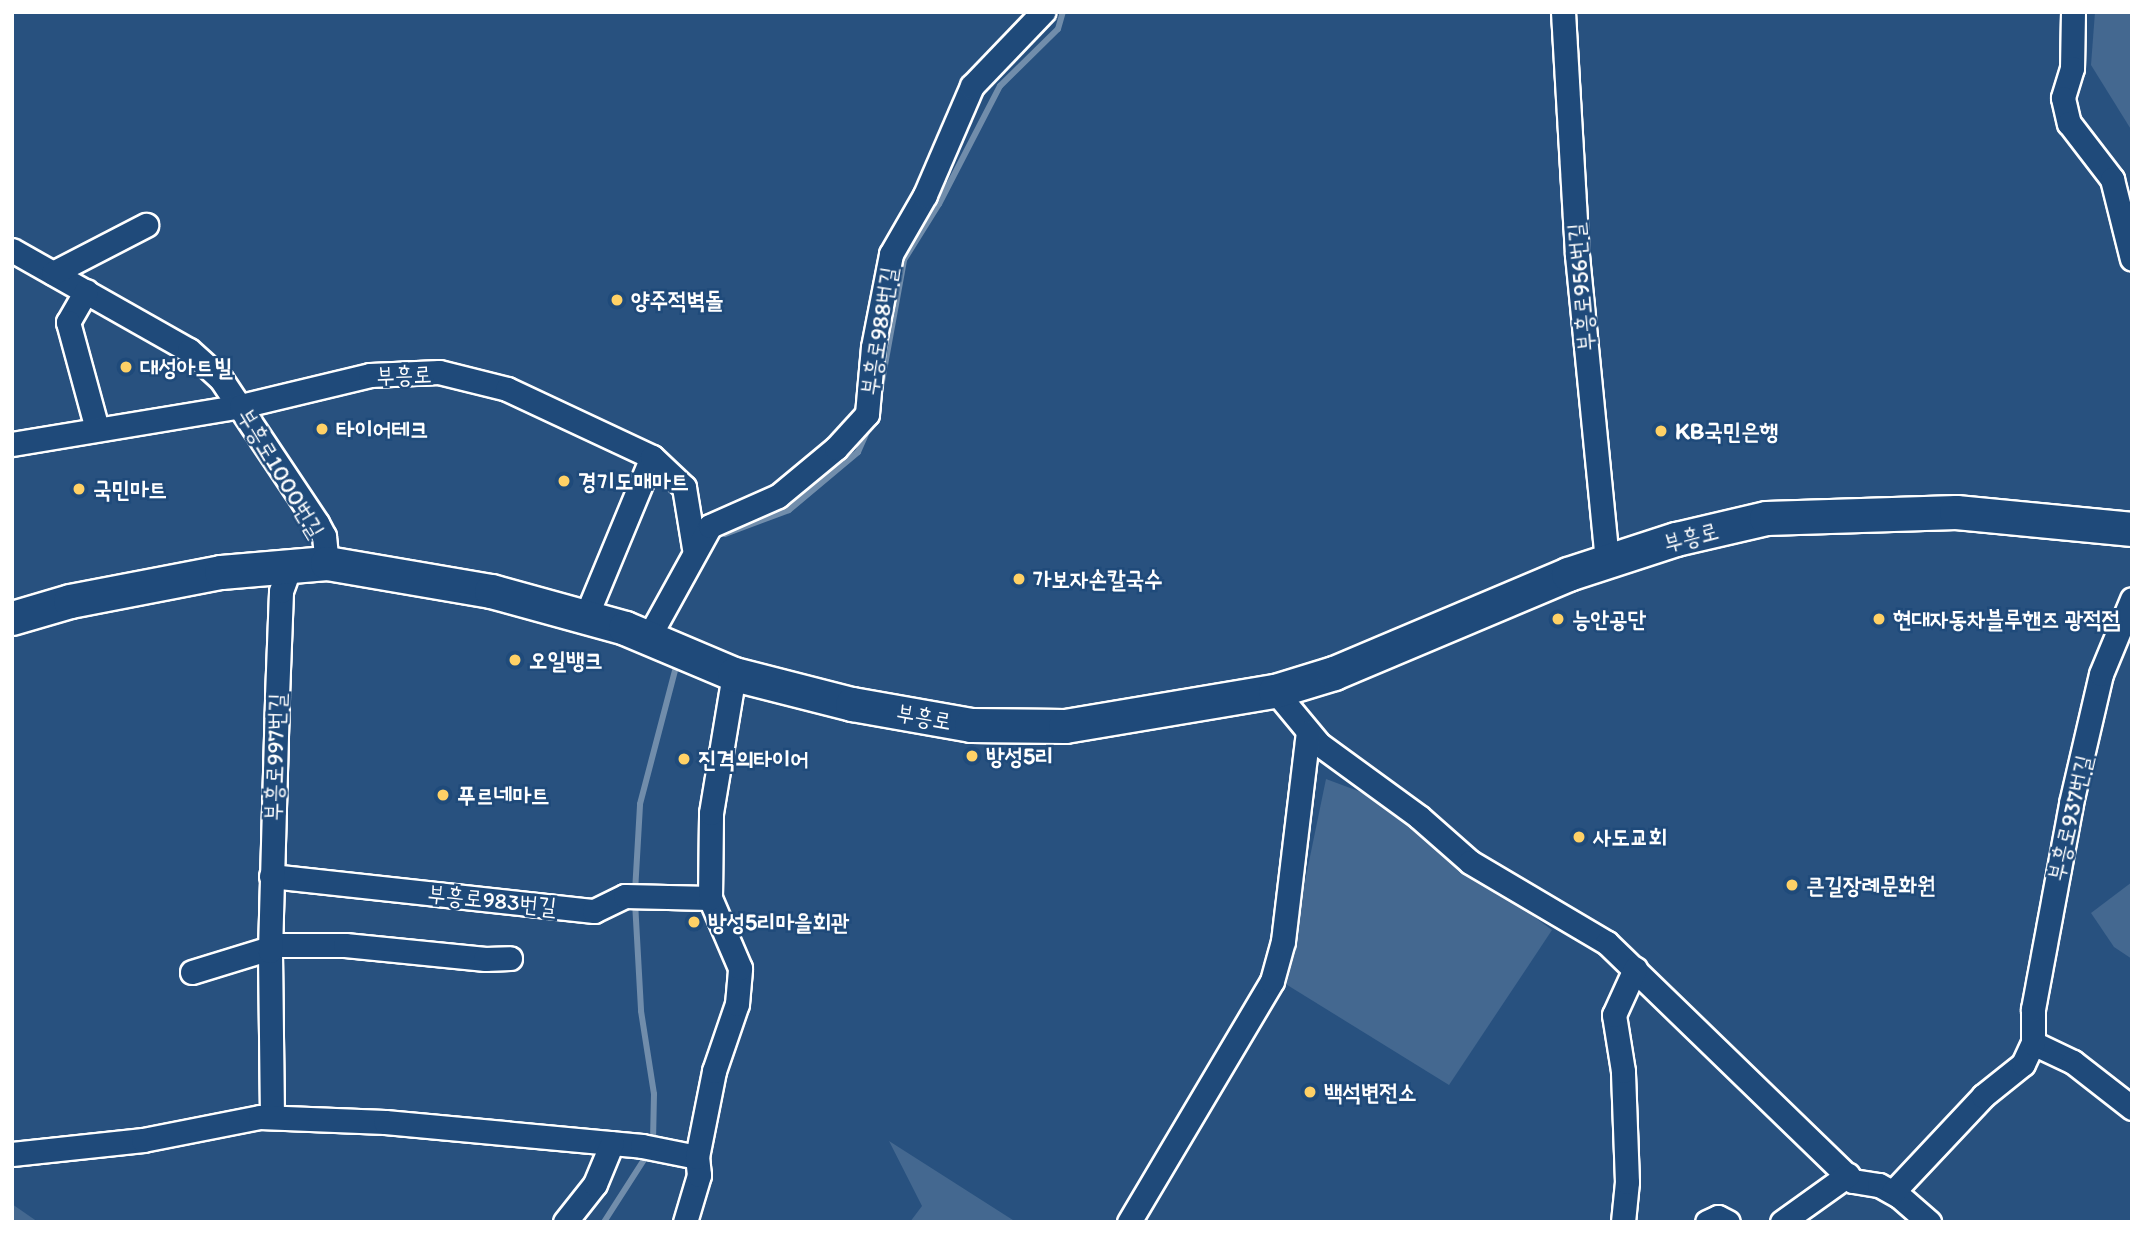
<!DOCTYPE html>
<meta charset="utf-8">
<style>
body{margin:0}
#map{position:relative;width:2144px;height:1234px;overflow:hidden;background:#28517f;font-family:Itim,"Poor Story",sans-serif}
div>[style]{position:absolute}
.green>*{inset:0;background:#446890}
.stream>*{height:6px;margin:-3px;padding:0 3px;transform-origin:3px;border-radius:3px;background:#718dab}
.roads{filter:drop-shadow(2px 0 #fff) drop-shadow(-2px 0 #fff) drop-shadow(0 2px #fff) drop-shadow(0 -2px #fff)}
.street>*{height:23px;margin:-11.5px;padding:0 11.5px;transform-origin:11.5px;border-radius:11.5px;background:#1f4a7a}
.secondary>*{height:33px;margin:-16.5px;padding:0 16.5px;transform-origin:16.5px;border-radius:16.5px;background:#1f4a7a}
.dots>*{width:19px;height:19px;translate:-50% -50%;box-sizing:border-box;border:4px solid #1f4a7a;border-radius:50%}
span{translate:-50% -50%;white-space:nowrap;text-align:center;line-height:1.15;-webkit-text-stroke:5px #1f4a7a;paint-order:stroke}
.street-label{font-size:23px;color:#fff}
.poi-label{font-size:23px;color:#fff;font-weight:700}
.left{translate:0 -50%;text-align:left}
.frame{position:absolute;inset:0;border:14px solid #fff;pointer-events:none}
</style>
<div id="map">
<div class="green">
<div style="clip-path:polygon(2095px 12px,2132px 12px,2132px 131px,2091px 65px)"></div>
<div style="clip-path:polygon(1326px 779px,1369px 795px,1552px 930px,1449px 1085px,1284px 983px)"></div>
<div style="clip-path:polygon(2132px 882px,2132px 959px,2114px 947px,2091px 913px)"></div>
<div style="clip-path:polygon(889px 1141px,1016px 1222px,910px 1222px,922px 1206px)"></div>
<div style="clip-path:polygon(12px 1204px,38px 1222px,12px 1222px)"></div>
</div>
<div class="stream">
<div style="left:877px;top:409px;width:151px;rotate:-79.7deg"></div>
<div style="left:904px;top:260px;width:66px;rotate:-58deg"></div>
<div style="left:939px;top:204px;width:133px;rotate:-62.7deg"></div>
<div style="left:1000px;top:86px;width:81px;rotate:-44.5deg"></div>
<div style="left:1058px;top:29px;width:18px;rotate:-74deg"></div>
<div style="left:725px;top:534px;width:68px;rotate:-20.6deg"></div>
<div style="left:789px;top:510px;width:90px;rotate:-40deg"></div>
<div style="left:858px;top:452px;width:30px;rotate:-66deg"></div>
<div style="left:635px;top:892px;width:88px;rotate:-86.7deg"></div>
<div style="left:640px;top:804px;width:138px;rotate:-75.3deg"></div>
<div style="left:635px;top:902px;width:109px;rotate:86.8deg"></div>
<div style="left:641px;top:1011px;width:84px;rotate:81.1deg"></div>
<div style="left:654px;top:1094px;width:48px;rotate:91.2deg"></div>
<div style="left:604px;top:1222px;width:83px;rotate:-57.3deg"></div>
</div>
<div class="roads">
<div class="street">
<div style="left:1563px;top:12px;width:243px;rotate:86.7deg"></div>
<div style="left:1577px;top:255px;width:308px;rotate:84.4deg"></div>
<div style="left:2073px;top:12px;width:56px;rotate:91deg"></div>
<div style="left:2072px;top:68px;width:31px;rotate:107deg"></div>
<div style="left:2063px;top:98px;width:26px;rotate:77deg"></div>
<div style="left:2069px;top:123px;width:71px;rotate:52.5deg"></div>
<div style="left:2112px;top:179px;width:82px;rotate:76deg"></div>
<div style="left:12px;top:250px;width:203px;rotate:29.5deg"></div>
<div style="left:189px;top:350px;width:43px;rotate:42.2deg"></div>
<div style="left:221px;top:379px;width:173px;rotate:56.3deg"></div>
<div style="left:317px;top:523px;width:15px;rotate:62deg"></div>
<div style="left:324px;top:536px;width:27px;rotate:84deg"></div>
<div style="left:53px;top:273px;width:105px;rotate:-27.3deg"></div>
<div style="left:86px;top:291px;width:36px;rotate:120deg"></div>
<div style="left:68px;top:322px;width:111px;rotate:74.8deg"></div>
<div style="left:12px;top:444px;width:232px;rotate:-9.4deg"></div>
<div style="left:241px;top:406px;width:133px;rotate:-13.5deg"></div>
<div style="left:370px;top:375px;width:69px;rotate:-2.5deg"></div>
<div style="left:439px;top:372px;width:70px;rotate:14deg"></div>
<div style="left:507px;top:389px;width:160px;rotate:25.1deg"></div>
<div style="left:652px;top:457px;width:175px;rotate:112.5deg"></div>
<div style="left:652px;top:457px;width:44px;rotate:43.2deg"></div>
<div style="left:684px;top:487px;width:62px;rotate:80.7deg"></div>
<div style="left:647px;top:640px;width:130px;rotate:-61.1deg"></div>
<div style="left:710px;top:526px;width:74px;rotate:-23.8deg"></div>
<div style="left:778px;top:496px;width:75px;rotate:-39.6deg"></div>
<div style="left:836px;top:448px;width:46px;rotate:-47.6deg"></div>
<div style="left:867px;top:414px;width:67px;rotate:-84.9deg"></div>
<div style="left:873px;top:347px;width:95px;rotate:-79deg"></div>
<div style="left:891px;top:254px;width:68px;rotate:-60deg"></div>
<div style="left:925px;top:195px;width:119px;rotate:-66.7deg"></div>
<div style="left:972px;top:86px;width:103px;rotate:-46.2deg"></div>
<div style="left:1275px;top:691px;width:69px;rotate:50.3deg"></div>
<div style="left:1319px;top:744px;width:124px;rotate:36.1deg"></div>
<div style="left:1419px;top:817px;width:68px;rotate:41.4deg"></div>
<div style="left:1470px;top:862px;width:159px;rotate:30.6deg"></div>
<div style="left:1607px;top:943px;width:342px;rotate:44.1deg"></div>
<div style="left:1853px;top:1181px;width:26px;rotate:9deg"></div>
<div style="left:1879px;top:1185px;width:23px;rotate:29deg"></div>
<div style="left:1899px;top:1196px;width:40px;rotate:41deg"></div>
<div style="left:271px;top:876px;width:325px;rotate:6.2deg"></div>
<div style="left:594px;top:911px;width:34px;rotate:-26deg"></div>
<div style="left:625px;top:896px;width:85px;rotate:1.3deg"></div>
<div style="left:192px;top:972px;width:92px;rotate:-17.1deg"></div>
<div style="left:280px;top:945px;width:65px"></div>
<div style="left:345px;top:945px;width:141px;rotate:5.7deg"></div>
<div style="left:485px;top:959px;width:25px;rotate:-2deg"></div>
<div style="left:2033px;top:1043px;width:44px;rotate:25.4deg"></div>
<div style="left:2073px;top:1062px;width:75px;rotate:37.9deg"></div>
<div style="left:272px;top:1117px;width:166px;rotate:-90.7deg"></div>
<div style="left:270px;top:951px;width:255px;rotate:-88.4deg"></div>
<div style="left:277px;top:696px;width:105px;rotate:-87.8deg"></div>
<div style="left:281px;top:591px;width:29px;rotate:-70deg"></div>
<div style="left:12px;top:1154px;width:132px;rotate:-6.1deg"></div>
<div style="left:143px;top:1140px;width:119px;rotate:-11.1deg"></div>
<div style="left:260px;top:1117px;width:125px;rotate:2.3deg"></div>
<div style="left:385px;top:1122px;width:258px;rotate:5.3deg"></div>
<div style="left:642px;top:1146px;width:56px;rotate:11.3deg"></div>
<div style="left:1893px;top:1192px;width:132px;rotate:-46.8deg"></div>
<div style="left:1983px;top:1096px;width:51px;rotate:-38.7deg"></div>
<div style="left:2023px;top:1064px;width:23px;rotate:-65deg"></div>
<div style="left:2033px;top:1043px;width:34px;rotate:-90deg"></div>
<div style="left:2033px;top:1009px;width:209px;rotate:-79.5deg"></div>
<div style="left:2071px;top:803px;width:132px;rotate:-76.9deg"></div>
<div style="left:2101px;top:674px;width:81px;rotate:-67.5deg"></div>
<div style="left:565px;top:1222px;width:48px;rotate:-51.7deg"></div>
<div style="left:595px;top:1184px;width:44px;rotate:-67.5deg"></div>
<div style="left:685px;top:1222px;width:49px;rotate:-73.4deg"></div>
<div style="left:699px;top:1175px;width:18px;rotate:-96deg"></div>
<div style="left:697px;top:1157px;width:88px;rotate:-78.8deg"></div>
<div style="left:714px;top:1071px;width:71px;rotate:-71.1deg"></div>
<div style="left:737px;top:1004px;width:36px;rotate:-85deg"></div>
<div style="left:740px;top:968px;width:76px;rotate:-113.2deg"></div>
<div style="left:710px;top:898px;width:85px;rotate:-89.3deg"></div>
<div style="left:711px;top:813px;width:141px;rotate:-80.6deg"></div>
<div style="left:1129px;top:1222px;width:280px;rotate:-59.3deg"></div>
<div style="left:1272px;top:981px;width:41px;rotate:-74.6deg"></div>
<div style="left:1283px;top:941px;width:210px;rotate:-83.2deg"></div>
<div style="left:1623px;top:1222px;width:40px;rotate:-84.3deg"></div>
<div style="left:1627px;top:1182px;width:111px;rotate:-92.1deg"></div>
<div style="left:1623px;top:1071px;width:57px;rotate:-99.1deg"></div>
<div style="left:1614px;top:1015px;width:51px;rotate:-65.5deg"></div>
<div style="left:1707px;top:1222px;width:12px;rotate:-24deg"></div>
<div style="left:1718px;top:1217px;width:11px;rotate:27deg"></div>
<div style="left:1782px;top:1222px;width:81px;rotate:-35.5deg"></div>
</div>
<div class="secondary">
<div style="left:12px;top:618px;width:60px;rotate:-16.3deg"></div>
<div style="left:70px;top:601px;width:154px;rotate:-10.9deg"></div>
<div style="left:221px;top:572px;width:106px;rotate:-4.9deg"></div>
<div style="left:327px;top:563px;width:166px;rotate:9.7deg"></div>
<div style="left:491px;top:591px;width:139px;rotate:15.4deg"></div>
<div style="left:625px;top:628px;width:118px;rotate:22.9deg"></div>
<div style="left:734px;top:674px;width:122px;rotate:14.3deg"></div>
<div style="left:852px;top:704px;width:121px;rotate:10deg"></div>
<div style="left:971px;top:725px;width:94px;rotate:0.6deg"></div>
<div style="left:1065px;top:726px;width:213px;rotate:-9.5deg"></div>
<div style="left:1275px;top:691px;width:62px;rotate:-17deg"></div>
<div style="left:1334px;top:673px;width:254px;rotate:-22.9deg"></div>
<div style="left:1568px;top:574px;width:114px;rotate:-18deg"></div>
<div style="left:1676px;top:539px;width:92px;rotate:-13.1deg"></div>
<div style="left:1766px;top:518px;width:190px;rotate:-1.8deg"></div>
<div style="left:1956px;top:512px;width:177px;rotate:5.5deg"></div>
</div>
</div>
<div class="dots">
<div style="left:617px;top:300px;background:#ffd166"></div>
<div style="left:126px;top:367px;background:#ffd166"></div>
<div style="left:322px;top:429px;background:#ffd166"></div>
<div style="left:1661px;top:431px;background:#ffd166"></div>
<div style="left:564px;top:481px;background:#ffd166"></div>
<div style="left:79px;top:489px;background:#ffd166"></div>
<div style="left:1019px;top:579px;background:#ffd166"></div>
<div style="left:1558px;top:619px;background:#ffd166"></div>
<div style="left:1879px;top:619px;background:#ffd166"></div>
<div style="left:515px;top:660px;background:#ffd166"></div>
<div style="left:972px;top:756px;background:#ffd166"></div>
<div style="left:684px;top:759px;background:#ffd166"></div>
<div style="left:443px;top:795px;background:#ffd166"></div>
<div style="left:1579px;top:837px;background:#ffd166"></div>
<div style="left:1792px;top:885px;background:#ffd166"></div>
<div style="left:694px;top:922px;background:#ffd166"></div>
<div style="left:1310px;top:1092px;background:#ffd166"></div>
</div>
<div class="street-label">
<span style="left:1581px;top:287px;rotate:-95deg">부흥로956번길</span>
<span style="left:879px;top:331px;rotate:-81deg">부흥로988번길</span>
<span style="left:404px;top:375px;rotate:-2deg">부흥로</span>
<span style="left:281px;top:473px;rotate:59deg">부흥로1000번길</span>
<span style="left:1691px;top:537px;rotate:-15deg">부흥로</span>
<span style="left:924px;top:717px;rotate:10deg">부흥로</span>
<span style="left:275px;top:757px;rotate:-88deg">부흥로997번길</span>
<span style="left:2070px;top:818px;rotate:-77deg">부흥로937번길</span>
<span style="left:492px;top:900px;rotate:6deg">부흥로983번길</span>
</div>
<div class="poi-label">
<span class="left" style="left:631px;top:300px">양주적벽돌</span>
<span class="left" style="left:140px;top:367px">대성아트빌</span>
<span class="left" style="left:336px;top:429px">타이어테크</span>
<span class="left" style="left:1675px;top:431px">KB국민은행</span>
<span class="left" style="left:578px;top:481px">경기도매마트</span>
<span class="left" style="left:93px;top:489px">국민마트</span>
<span class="left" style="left:1033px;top:579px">가보자손칼국수</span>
<span class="left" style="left:1572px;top:619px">능안공단</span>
<span class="left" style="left:1893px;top:619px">현대자동차블루핸즈 광적점</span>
<span class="left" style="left:529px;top:660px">오일뱅크</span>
<span class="left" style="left:986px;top:756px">방성5리</span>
<span class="left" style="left:698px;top:759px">진격의타이어</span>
<span class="left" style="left:457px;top:795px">푸르네마트</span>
<span class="left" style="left:1593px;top:837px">사도교회</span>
<span class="left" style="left:1806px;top:885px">큰길장례문화원</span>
<span class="left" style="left:708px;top:922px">방성5리마을회관</span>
<span class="left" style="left:1324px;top:1092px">백석변전소</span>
</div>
<div class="frame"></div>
</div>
